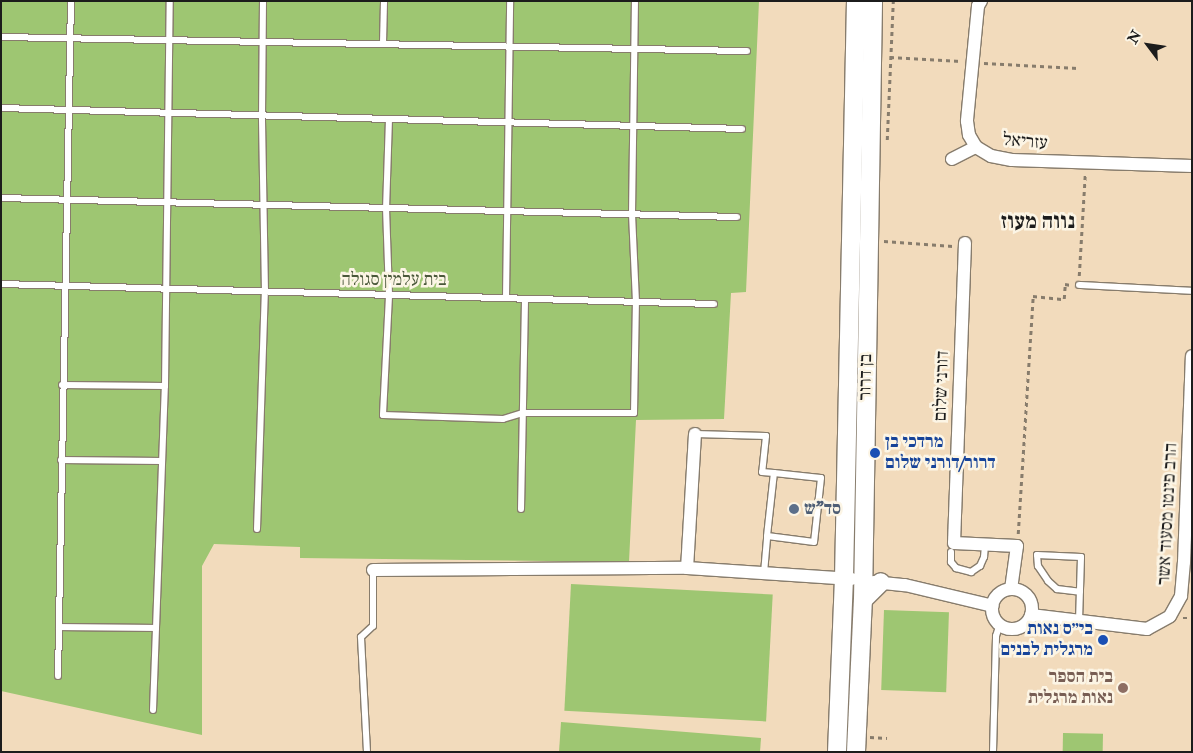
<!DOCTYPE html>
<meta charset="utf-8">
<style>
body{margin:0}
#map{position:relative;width:1193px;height:753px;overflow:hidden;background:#f2dbbc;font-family:"IM FELL Double Pica","Frank Ruhl Libre",serif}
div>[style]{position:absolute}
.green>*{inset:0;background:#9ec672;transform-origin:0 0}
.path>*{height:2.5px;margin-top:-1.25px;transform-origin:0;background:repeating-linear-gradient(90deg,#877c6c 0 4px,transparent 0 8px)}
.roads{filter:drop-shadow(1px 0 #877c6c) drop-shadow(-1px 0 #877c6c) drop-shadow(0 1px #877c6c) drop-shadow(0 -1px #877c6c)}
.lane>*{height:6px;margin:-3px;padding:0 3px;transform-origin:3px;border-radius:3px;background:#fff}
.street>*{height:12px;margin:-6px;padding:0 6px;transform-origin:6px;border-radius:6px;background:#fff}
.street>.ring{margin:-6px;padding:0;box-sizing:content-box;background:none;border:12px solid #fff;border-radius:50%}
.secondary>*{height:18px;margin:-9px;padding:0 9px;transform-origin:9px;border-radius:9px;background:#fff}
.dots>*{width:14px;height:14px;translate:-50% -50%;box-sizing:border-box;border:2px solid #fcf5e5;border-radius:50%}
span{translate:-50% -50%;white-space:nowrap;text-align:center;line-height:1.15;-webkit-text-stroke:5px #fcf5e5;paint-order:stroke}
.street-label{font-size:18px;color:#1c1c1c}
.park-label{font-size:18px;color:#4a583a}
.transit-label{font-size:18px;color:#164399;font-weight:700}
.left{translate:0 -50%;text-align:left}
.right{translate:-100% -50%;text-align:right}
.service-label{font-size:18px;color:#4e5e75;font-weight:700}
.education-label{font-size:18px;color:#785e54;font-weight:700}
.district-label{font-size:22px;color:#1c1c1c;font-weight:700}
.frame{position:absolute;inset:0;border:2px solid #1c1c1c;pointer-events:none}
.north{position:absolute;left:1123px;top:20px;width:50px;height:50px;-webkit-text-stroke:4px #fcf5e5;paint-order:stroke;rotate:301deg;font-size:14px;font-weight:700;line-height:20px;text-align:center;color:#1c1c1c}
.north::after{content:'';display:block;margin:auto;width:18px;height:22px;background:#1c1c1c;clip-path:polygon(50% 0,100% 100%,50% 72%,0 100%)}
</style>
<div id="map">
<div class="green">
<div style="clip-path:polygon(1px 1px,759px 1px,746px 292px,731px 293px,724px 419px,636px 420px,629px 562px,300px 558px,300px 547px,214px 544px,202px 566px,202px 735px,1px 691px)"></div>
<div style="left:571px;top:584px;width:202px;height:127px;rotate:3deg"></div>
<div style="left:884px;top:610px;width:65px;height:80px;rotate:2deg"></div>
<div style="clip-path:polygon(561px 722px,761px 738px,760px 752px,559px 752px)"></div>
<div style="left:1063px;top:733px;width:40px;height:19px;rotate:1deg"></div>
</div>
<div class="path">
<div style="left:890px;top:57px;width:71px;rotate:3.2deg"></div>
<div style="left:984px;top:63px;width:94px;rotate:3deg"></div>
<div style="left:887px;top:140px;width:139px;rotate:-87.5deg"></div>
<div style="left:884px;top:241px;width:69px;rotate:4.1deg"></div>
<div style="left:1079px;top:276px;width:102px;rotate:-86.6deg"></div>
<div style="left:1018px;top:534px;width:238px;rotate:-86.4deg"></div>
<div style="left:1033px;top:296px;width:31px;rotate:6deg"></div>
<div style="left:1064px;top:299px;width:15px;rotate:-86deg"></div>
<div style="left:1065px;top:284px;width:6px;rotate:9deg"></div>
<div style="left:1183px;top:618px;width:9px"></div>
<div style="left:870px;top:737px;width:17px;rotate:3deg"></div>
</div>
<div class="roads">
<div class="lane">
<div style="left:1px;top:37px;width:746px;rotate:1.08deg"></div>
<div style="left:383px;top:43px;width:42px;rotate:-88.6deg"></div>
<div style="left:1px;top:108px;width:741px;rotate:1.62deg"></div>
<div style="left:389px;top:119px;width:89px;rotate:91.9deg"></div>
<div style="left:386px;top:208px;width:88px;rotate:88deg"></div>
<div style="left:389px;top:296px;width:119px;rotate:92.9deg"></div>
<div style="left:383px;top:415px;width:120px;rotate:1.9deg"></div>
<div style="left:503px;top:419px;width:21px;rotate:-17deg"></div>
<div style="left:523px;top:413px;width:111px"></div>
<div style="left:634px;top:413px;width:111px;rotate:-89deg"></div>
<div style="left:636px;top:302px;width:88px;rotate:-92.6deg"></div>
<div style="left:632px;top:214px;width:213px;rotate:-89.2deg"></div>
<div style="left:1px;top:198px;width:736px;rotate:1.48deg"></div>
<div style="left:1px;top:284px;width:713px;rotate:1.61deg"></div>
<div style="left:1079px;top:285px;width:113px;rotate:3deg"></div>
<div style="left:506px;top:298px;width:297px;rotate:-89.2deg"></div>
<div style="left:62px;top:385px;width:103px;rotate:0.6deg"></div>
<div style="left:695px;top:434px;width:71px;rotate:1.6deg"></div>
<div style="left:766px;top:436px;width:36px;rotate:96deg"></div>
<div style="left:762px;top:472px;width:12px;rotate:5deg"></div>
<div style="left:61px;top:460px;width:101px;rotate:0.6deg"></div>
<div style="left:521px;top:509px;width:210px;rotate:-88.9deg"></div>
<div style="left:257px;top:529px;width:237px;rotate:-88.1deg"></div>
<div style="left:265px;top:292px;width:176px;rotate:-91deg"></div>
<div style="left:262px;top:116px;width:115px;rotate:-89.5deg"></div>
<div style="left:951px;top:552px;width:10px;rotate:90deg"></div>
<div style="left:951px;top:562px;width:8px;rotate:50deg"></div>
<div style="left:956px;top:568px;width:16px;rotate:15deg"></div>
<div style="left:971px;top:572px;width:11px;rotate:-34deg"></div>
<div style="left:980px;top:566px;width:10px;rotate:-66deg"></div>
<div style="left:984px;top:557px;width:12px;rotate:-85deg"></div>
<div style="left:764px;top:573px;width:37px;rotate:-85deg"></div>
<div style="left:767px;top:536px;width:63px;rotate:-83.7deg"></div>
<div style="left:774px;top:473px;width:47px;rotate:6.1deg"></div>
<div style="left:821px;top:478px;width:64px;rotate:96.2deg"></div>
<div style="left:814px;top:542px;width:47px;rotate:-172.7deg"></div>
<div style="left:1079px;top:621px;width:64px;rotate:-88.2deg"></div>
<div style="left:1081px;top:557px;width:44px;rotate:-177.4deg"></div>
<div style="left:1037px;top:555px;width:11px;rotate:85deg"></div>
<div style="left:1038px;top:566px;width:18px;rotate:56deg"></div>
<div style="left:1048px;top:581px;width:12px;rotate:42deg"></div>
<div style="left:1057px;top:589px;width:23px;rotate:7deg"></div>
<div style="left:59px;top:627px;width:97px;rotate:0.6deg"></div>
<div style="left:58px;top:676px;width:675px;rotate:-88.9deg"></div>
<div style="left:153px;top:710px;width:324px;rotate:-87.9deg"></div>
<div style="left:165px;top:386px;width:385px;rotate:-89.3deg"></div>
<div style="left:367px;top:752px;width:115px;rotate:-93deg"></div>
<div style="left:361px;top:637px;width:16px;rotate:-43deg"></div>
<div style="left:373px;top:626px;width:56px;rotate:-90deg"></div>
<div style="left:993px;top:752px;width:116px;rotate:-88.5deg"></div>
<div style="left:996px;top:636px;width:13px;rotate:-72deg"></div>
</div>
<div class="street">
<div style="left:981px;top:1px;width:6px;rotate:121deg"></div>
<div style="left:978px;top:6px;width:116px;rotate:95.5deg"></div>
<div style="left:967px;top:121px;width:14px;rotate:82deg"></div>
<div style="left:969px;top:135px;width:14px;rotate:60deg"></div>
<div style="left:976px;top:147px;width:17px;rotate:31deg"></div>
<div style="left:991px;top:156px;width:21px;rotate:11deg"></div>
<div style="left:1012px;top:160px;width:180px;rotate:1.9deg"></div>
<div style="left:952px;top:159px;width:27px;rotate:-27deg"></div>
<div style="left:965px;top:243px;width:300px;rotate:92.1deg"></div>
<div style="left:954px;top:543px;width:63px;rotate:2.7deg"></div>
<div style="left:1017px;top:546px;width:43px;rotate:97.9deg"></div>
<div style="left:695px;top:434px;width:134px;rotate:93.4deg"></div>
<div style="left:687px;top:568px;width:165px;rotate:3.8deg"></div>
<div style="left:373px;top:570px;width:314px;rotate:-0.4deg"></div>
<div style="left:874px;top:582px;width:31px;rotate:6deg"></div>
<div style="left:905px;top:585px;width:90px;rotate:13.4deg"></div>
<div class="ring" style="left:992px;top:589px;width:28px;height:28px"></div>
<div style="left:1031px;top:615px;width:117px;rotate:6.9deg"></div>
<div style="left:1147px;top:629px;width:26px;rotate:-29deg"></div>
<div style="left:1170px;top:616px;width:23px;rotate:-61deg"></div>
<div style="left:1181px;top:596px;width:34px;rotate:-85deg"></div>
<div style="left:1184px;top:562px;width:206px;rotate:-87.8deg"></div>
</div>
<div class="secondary">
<div style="left:863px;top:600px;width:25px;rotate:-45deg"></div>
<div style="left:837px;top:752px;width:174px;rotate:-87.7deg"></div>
<div style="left:844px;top:578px;width:577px;rotate:-88.81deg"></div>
<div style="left:856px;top:752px;width:152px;rotate:-87.4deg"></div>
<div style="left:863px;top:600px;width:599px;rotate:-89.04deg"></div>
</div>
</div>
<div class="dots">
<div style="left:875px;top:453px;background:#1a4fb4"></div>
<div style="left:794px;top:509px;background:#5c6f8a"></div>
<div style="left:1103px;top:640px;background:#1a4fb4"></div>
<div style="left:1123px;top:688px;background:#8d6e63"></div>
</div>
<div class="street-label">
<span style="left:1025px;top:142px;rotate:5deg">עזריאל</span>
<span style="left:866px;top:377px;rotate:-89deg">בן דרור</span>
<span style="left:942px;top:386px;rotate:-88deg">דורני שלום</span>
<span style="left:1168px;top:514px;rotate:-87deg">הרב פינטו מסעוד אשר</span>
</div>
<div class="park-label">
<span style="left:394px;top:280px">בית עלמין סגולה</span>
</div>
<div class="transit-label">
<span class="left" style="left:885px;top:453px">מרדכי בן<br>דרור/דורני שלום</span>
<span class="right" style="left:1093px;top:640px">בי״ס נאות<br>מרגלית לבנים</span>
</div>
<div class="service-label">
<span class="left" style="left:804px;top:509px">סד"ש</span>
</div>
<div class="education-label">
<span class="right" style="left:1113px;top:688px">בית הספר<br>נאות מרגלית</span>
</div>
<div class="district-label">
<span style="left:1038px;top:222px">נווה מעוז</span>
</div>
<div class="frame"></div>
<div class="north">N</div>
</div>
